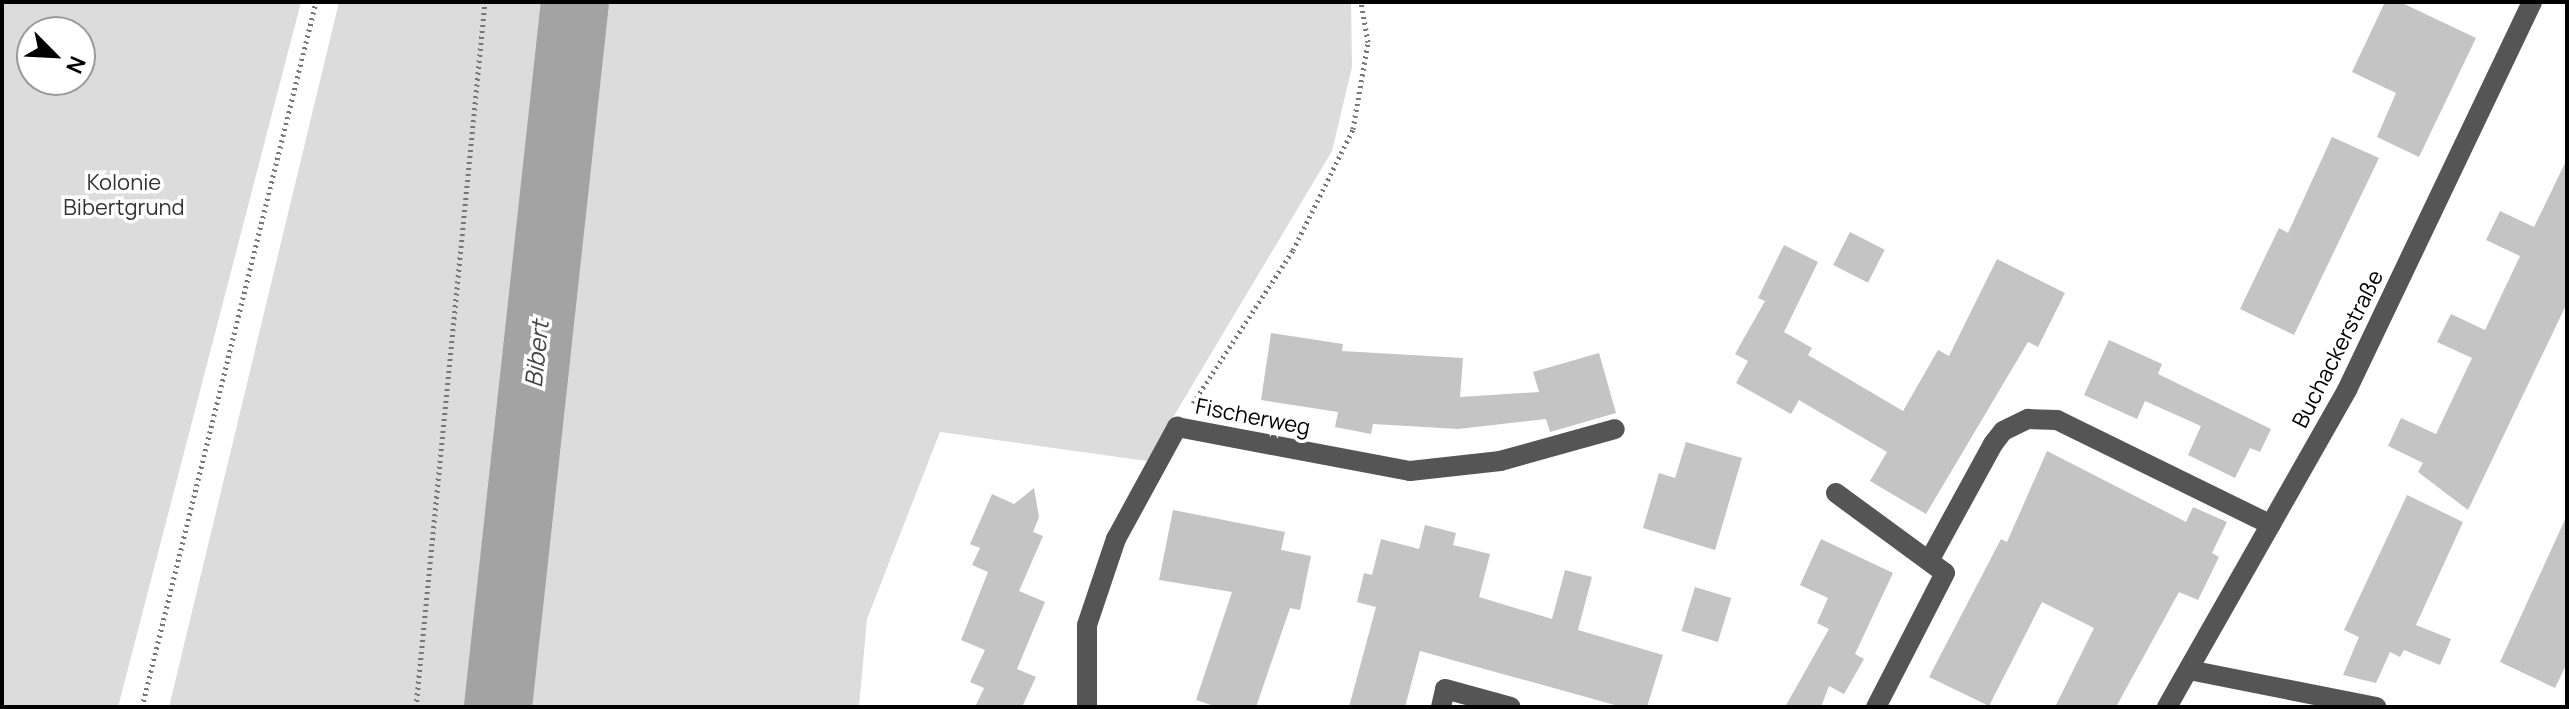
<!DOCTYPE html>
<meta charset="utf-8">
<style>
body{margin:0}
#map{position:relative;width:2569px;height:709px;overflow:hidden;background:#fff;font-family:Manrope,sans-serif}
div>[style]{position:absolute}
.green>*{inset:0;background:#dcdcdc}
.river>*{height:68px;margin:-34px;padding:0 34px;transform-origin:34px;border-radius:34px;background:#a3a3a3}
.building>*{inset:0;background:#c4c4c4;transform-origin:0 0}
.path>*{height:5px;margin-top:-2.5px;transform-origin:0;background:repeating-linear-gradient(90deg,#777 0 2px,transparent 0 6px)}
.minor>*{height:20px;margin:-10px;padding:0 10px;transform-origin:10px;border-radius:10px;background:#555}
span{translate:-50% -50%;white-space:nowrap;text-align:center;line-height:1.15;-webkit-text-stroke:7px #fff;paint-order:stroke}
.park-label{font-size:22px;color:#333}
.street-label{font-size:22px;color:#000}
.water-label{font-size:24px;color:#444;font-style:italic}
.frame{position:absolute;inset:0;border:4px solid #000;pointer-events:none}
.north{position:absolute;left:16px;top:16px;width:80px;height:80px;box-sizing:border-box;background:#fff;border:2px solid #999;border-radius:50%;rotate:114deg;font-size:22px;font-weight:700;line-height:32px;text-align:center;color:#000}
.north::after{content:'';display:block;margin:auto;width:28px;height:36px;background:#000;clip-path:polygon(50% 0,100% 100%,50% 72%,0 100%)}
</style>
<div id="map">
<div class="green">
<div style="clip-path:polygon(evenodd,2px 2px,301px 2px,118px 707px,2px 707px,2px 2px,32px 32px,80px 32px,80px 80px,32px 80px,32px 32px)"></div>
<div style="clip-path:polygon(339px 2px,1351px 2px,1352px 67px,1332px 151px,1147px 461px,940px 432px,867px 619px,859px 707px,169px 707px)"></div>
</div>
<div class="river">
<div style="left:498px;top:707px;width:709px;rotate:-83.77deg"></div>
</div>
<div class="building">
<div style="clip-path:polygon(2385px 2px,2400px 2px,2476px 38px,2419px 157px,2377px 137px,2396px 93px,2352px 72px)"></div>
<div style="clip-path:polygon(2332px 137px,2379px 158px,2294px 335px,2240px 309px,2279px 228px,2288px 233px)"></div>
<div style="clip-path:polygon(2567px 159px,2567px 303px,2468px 510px,2418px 472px,2423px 463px,2388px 446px,2401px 418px,2436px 434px,2472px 358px,2437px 342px,2451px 314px,2485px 330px,2520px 256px,2486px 240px,2500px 211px,2534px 227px)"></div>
<div style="left:1850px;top:232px;width:39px;height:37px;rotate:27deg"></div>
<div style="clip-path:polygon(1784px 245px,1818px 262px,1784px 332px,1812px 348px,1808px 355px,1903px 411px,1938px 350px,1949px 356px,1997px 259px,2065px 293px,2038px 347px,2028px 342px,1926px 514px,1870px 481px,1887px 452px,1799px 400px,1791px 414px,1736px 383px,1748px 361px,1735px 354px,1765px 301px,1758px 298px)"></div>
<div style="clip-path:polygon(1271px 333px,1343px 344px,1342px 351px,1463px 358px,1460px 397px,1539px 392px,1533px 372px,1599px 353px,1616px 413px,1550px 432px,1546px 419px,1458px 429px,1373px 424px,1371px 434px,1335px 427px,1338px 412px,1261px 400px)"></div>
<div style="clip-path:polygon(2109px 340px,2162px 364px,2158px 374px,2271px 429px,2260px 452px,2250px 448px,2235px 478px,2188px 455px,2201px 426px,2145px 401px,2137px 419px,2084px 395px)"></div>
<div style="clip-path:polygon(1686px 442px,1742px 458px,1715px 550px,1643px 528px,1659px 473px,1675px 478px)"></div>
<div style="clip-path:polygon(2047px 451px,2186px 522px,2193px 507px,2227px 522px,2212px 553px,2219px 557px,2198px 600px,2179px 592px,2116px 707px,2055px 707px,2094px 628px,2042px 602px,1989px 706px,1929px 677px,2001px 539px,2007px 542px)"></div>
<div style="clip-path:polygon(1034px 488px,1039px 517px,1033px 532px,1043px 536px,1019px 591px,1045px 602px,1017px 669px,1036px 677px,1022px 707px,975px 707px,984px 688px,970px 682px,985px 650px,961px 640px,988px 572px,972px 565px,980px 548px,970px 544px,992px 494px,1014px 504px)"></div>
<div style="clip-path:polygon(2407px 495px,2463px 522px,2416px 625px,2451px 639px,2440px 665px,2404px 650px,2400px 657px,2390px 652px,2376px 683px,2343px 675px,2359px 637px,2344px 630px)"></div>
<div style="clip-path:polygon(1173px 510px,1285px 532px,1281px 550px,1311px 556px,1300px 610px,1290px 608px,1256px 707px,1217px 707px,1196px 700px,1232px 592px,1159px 580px)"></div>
<div style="clip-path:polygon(2567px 515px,2567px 663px,2555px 688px,2500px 662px)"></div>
<div style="clip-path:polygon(1425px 525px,1456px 533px,1453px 545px,1490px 554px,1479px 597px,1552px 619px,1565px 570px,1592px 577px,1578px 630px,1663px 655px,1647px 707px,1622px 707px,1420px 651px,1405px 707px,1349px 707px,1376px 607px,1357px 602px,1364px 573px,1372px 575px,1381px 539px,1419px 549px)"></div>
<div style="clip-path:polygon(1821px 539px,1893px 573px,1855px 654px,1864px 659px,1844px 694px,1829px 686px,1821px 707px,1785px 707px,1829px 629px,1817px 623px,1828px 598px,1800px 585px)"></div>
<div style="left:1695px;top:587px;width:38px;height:46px;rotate:17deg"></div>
</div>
<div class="path">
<div style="left:1193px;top:403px;width:183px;rotate:-56.8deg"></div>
<div style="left:1293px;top:250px;width:135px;rotate:-63.6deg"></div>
<div style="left:1353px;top:129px;width:88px;rotate:-80.2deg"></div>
<div style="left:1368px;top:42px;width:41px;rotate:-99.9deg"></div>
<div style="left:142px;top:707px;width:726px;rotate:-76.14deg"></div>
<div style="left:416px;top:707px;width:708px;rotate:-84.41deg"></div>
</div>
<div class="minor">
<div style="left:1836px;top:493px;width:135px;rotate:36.3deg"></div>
<div style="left:1945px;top:573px;width:151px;rotate:117.2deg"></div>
<div style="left:1929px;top:561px;width:133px;rotate:-61.3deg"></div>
<div style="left:1993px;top:444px;width:16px;rotate:-52deg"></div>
<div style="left:2003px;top:431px;width:28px;rotate:-26deg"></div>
<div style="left:2028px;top:419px;width:29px;rotate:2deg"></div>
<div style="left:2057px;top:420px;width:238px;rotate:26.1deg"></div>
<div style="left:2189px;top:670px;width:191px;rotate:11.2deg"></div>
<div style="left:1087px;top:707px;width:82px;rotate:-90deg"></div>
<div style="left:1087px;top:625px;width:91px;rotate:-71.4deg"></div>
<div style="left:1116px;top:539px;width:128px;rotate:-61.4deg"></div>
<div style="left:1177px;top:427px;width:237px;rotate:10.7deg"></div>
<div style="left:1410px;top:471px;width:91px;rotate:-6.3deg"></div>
<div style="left:1500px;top:461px;width:119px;rotate:-15.5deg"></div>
<div style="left:1441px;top:707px;width:18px;rotate:-77deg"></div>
<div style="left:1445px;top:689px;width:68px;rotate:15.3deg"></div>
<div style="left:2167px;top:707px;width:365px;rotate:-60.4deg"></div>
<div style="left:2347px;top:390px;width:430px;rotate:-64.5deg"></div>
</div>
<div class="park-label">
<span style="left:124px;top:195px">Kolonie<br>Bibertgrund</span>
</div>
<div class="street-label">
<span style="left:2338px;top:349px;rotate:-63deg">Buchackerstraße</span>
<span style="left:1253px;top:417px;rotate:11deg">Fischerweg</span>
</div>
<div class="water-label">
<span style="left:536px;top:354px;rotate:-84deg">Bibert</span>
</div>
<div class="frame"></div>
<div class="north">N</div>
</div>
